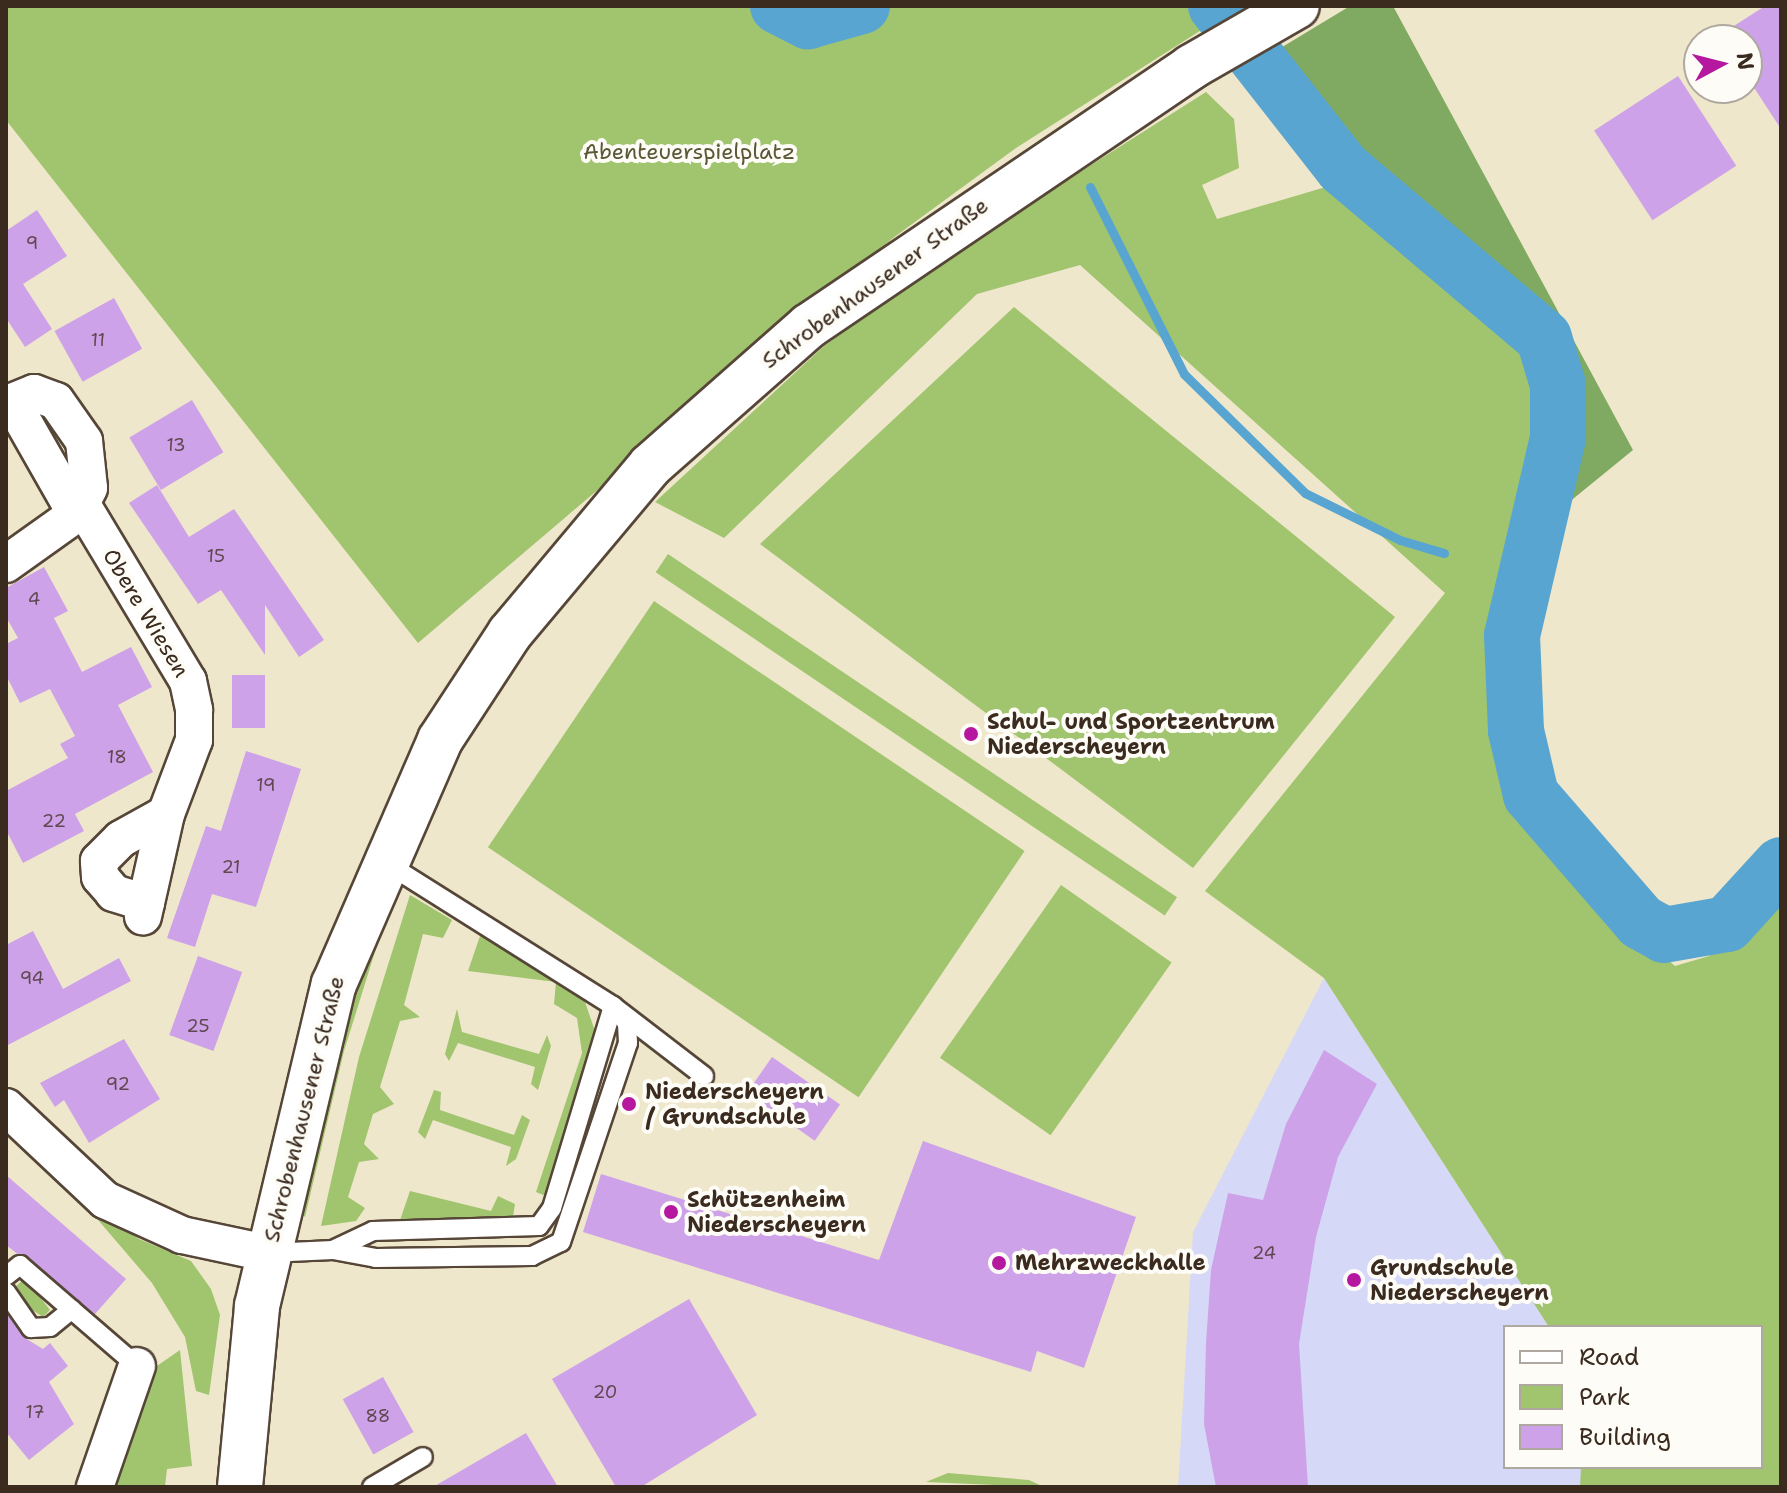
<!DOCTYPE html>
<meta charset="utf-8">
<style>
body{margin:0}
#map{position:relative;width:1787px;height:1493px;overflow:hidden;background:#efe7cb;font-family:"Shantell Sans",sans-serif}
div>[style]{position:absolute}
.built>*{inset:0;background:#d6d8f8}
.green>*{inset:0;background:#a1c46e;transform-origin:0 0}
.forest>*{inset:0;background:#80aa61}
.stream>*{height:9px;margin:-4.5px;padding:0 4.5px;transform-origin:4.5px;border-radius:4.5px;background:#58a5d1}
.river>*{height:56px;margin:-28px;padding:0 28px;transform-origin:28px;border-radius:28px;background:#58a5d1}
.building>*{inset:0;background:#cda2e8;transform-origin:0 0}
.roads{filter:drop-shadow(2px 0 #564638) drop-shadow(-2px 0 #564638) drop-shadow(0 2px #564638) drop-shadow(0 -2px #564638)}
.service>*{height:18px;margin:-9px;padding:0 9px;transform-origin:9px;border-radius:9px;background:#fff}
.minor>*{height:36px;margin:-18px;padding:0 18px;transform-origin:18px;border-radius:18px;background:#fff}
.secondary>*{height:44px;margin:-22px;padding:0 22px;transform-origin:22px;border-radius:22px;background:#fff}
.dots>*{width:22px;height:22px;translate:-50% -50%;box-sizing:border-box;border:4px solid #fdfcf7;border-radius:50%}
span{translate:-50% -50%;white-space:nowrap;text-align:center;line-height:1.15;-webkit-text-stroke:8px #fdfcf7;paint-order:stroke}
.number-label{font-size:18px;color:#604850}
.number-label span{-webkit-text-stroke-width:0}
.park-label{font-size:22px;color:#5a5836}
.street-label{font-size:22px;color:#3b2a1e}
.poi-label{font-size:22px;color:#3b2a1e;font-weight:700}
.left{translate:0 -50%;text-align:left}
.frame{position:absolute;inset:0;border:8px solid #3b2a1e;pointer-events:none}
.legend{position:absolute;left:1503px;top:1325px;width:260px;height:144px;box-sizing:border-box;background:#fdfcf7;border:2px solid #afa8a0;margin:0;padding:10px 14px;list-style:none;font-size:24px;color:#3b2a1e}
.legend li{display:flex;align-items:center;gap:16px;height:40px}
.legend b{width:40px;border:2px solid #afa8a0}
.north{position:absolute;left:1683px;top:24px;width:80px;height:80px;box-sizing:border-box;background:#fdfcf7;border:2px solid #afa8a0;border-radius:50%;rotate:83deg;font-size:22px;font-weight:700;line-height:32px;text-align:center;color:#3b2a1e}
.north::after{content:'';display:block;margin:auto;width:28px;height:36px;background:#b5179e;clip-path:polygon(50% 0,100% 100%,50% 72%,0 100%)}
</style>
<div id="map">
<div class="built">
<div style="clip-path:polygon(1324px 978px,1549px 1327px,1505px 1327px,1505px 1467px,1645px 1467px,1660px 1487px,1178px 1487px,1193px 1232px)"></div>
</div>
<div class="green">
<div style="clip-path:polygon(6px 6px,1239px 6px,1016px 148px,893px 238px,418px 643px,6px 120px)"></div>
<div style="clip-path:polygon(1206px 92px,1234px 119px,1239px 168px,1202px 185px,1217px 219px,1346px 181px,1532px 334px,1543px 356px,1555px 422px,1502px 615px,1496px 705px,1508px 789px,1542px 770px,1548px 818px,1618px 917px,1675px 966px,1709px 956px,1781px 896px,1781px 1487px,1580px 1487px,1581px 1467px,1761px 1467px,1761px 1327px,1549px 1327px,1324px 978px,1205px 891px,1445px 593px,1080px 265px,977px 294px,724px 538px,655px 502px,824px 346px,935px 264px)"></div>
<div style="clip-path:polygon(1014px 307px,1395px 617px,1193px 868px,760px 544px)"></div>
<div style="left:668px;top:554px;width:614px;height:22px;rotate:34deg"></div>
<div style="left:654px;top:601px;width:447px;height:297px;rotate:34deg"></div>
<div style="left:1061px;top:885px;width:135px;height:211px;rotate:35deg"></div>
<div style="clip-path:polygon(393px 894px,344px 1051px,305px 1217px,299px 1211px,354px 987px)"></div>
<div style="clip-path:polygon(410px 895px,452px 920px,443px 938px,423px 934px,404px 1005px,420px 1017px,400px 1021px,380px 1087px,394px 1104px,373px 1114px,364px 1144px,379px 1159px,359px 1162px,348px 1197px,365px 1208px,356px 1221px,321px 1226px,359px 1057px)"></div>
<div style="clip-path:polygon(481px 933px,557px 982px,585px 1002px,596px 1034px,546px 1196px,536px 1192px,582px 1053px,577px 1018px,554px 1004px,556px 982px,468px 971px)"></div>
<div style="clip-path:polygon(457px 1009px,462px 1032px,539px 1054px,547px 1035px,551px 1046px,538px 1090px,531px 1084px,535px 1067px,458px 1043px,449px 1061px,445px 1054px)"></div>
<div style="clip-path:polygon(434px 1090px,441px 1092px,440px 1110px,514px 1135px,522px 1115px,530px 1120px,516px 1159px,506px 1166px,511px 1147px,433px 1120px,425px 1139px,418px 1132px)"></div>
<div style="clip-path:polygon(410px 1191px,491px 1211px,498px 1196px,515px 1204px,512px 1223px,398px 1226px)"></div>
<div style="clip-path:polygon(75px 1193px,139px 1239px,191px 1261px,211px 1289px,220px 1315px,209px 1395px,196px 1391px,185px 1337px,152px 1283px)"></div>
<div style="clip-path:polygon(25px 1278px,50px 1310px,43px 1317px,20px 1302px,14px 1288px)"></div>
<div style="clip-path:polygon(180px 1350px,192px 1466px,167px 1469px,165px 1487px,116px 1487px,154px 1368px)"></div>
<div style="clip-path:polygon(948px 1473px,1029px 1480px,1044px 1487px,926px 1482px)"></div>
</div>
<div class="forest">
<div style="clip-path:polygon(1350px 6px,1393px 6px,1633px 450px,1568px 503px,1547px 565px,1571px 418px,1554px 349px,1512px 293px,1406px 210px,1274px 52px)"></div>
</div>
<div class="stream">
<div style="left:1090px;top:187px;width:209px;rotate:63.3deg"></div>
<div style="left:1184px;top:374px;width:170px;rotate:44.5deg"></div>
<div style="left:1305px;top:493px;width:106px;rotate:26.3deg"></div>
<div style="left:1400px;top:540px;width:46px;rotate:16.5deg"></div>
</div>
<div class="river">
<div style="left:778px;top:6px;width:34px;rotate:27deg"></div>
<div style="left:808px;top:21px;width:56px;rotate:-15.5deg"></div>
<div style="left:1216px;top:6px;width:206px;rotate:51.9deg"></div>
<div style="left:1343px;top:168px;width:263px;rotate:40.2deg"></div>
<div style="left:1544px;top:338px;width:49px;rotate:73.4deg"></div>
<div style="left:1558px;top:385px;width:53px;rotate:90deg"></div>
<div style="left:1558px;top:438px;width:202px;rotate:103.1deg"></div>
<div style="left:1512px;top:635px;width:96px;rotate:87.6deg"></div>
<div style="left:1516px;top:731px;width:66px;rotate:76.8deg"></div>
<div style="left:1531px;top:795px;width:168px;rotate:49.1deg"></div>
<div style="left:1641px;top:922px;width:26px;rotate:29deg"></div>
<div style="left:1664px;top:935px;width:64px;rotate:-9.9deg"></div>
<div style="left:1727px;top:924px;width:80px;rotate:-47.5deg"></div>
</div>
<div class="building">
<div style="clip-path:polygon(1765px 6px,1781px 6px,1781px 129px,1747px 77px,1747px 40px,1712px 40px)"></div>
<div style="left:1678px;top:76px;width:107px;height:100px;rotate:57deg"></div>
<div style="clip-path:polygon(37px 210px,67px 256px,23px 284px,52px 329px,25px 347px,6px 318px,6px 231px)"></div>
<div style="left:114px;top:298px;width:58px;height:68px;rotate:61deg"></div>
<div style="left:192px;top:400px;width:61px;height:73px;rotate:59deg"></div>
<div style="clip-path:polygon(157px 485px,189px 537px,234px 509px,324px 640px,299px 657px,265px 605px,265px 655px,221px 590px,198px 604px,129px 503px)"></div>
<div style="clip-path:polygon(44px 567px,68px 611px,54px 618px,82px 672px,131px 647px,152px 687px,118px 705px,153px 772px,75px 814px,84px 831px,23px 863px,6px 830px,6px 791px,68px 758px,60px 744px,75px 736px,50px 689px,20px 703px,6px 675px,6px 644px,18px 638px,6px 617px,6px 588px)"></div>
<div style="left:232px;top:675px;width:33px;height:53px"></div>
<div style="clip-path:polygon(246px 751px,301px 769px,256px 907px,212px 894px,195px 947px,167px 938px,206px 826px,221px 831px)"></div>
<div style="clip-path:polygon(33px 931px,63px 989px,119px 958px,131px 981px,6px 1046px,6px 945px)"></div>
<div style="left:198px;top:956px;width:47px;height:84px;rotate:20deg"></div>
<div style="clip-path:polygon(124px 1039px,160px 1099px,89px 1143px,64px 1100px,55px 1107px,40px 1083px)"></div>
<div style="clip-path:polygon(1324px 1050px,1377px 1084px,1338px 1157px,1316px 1237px,1299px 1344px,1308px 1487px,1216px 1487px,1204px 1424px,1206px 1343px,1211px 1270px,1228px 1193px,1263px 1200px,1286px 1124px)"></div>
<div style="left:772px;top:1057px;width:83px;height:44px;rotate:35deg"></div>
<div style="clip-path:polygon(923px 1141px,1136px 1217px,1084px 1368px,1037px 1351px,1031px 1372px,583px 1232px,601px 1174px,879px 1260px)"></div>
<div style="clip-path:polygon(6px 1175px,126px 1279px,95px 1314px,6px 1245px)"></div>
<div style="clip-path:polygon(689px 1299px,757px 1415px,641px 1487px,616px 1487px,552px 1379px)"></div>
<div style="clip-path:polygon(6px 1313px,25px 1338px,43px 1349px,50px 1343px,68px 1366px,49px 1382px,74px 1424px,29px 1460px,6px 1432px)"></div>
<div style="left:383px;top:1377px;width:63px;height:46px;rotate:61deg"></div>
<div style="clip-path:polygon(526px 1433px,558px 1487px,433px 1487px)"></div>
</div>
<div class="roads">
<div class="service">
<div style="left:386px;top:863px;width:268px;rotate:32.2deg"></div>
<div style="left:613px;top:1006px;width:115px;rotate:37.6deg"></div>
<div style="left:333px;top:1250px;width:44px;rotate:10.5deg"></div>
<div style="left:376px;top:1258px;width:156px;rotate:-0.7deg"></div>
<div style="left:532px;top:1256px;width:32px;rotate:-26deg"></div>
<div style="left:561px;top:1242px;width:210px;rotate:-71.4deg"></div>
<div style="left:628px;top:1043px;width:20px;rotate:-93deg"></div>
<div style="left:627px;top:1023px;width:22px;rotate:-129deg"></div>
<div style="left:268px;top:1253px;width:65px;rotate:-2.6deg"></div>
<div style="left:333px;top:1250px;width:44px;rotate:-25.4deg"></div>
<div style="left:373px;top:1231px;width:166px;rotate:-1.7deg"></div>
<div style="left:539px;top:1226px;width:22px;rotate:-54deg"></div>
<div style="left:552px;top:1208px;width:211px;rotate:-73.2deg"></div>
<div style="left:6px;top:1276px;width:18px;rotate:-38deg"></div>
<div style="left:20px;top:1265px;width:155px;rotate:40.8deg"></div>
<div style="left:6px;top:1292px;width:44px;rotate:55.2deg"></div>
<div style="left:31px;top:1328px;width:19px;rotate:-3deg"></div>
<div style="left:50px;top:1327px;width:28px;rotate:-39deg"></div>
<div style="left:372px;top:1487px;width:59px;rotate:-30.5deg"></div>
</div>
<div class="minor">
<div style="left:34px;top:393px;width:23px;rotate:20deg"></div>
<div style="left:56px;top:401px;width:49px;rotate:55deg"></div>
<div style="left:84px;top:441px;width:47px;rotate:83.9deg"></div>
<div style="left:89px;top:488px;width:29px;rotate:117deg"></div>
<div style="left:76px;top:514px;width:129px;rotate:-119.7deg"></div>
<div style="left:12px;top:402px;width:24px;rotate:-22deg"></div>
<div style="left:84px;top:508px;width:202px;rotate:59deg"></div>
<div style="left:188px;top:681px;width:30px;rotate:78deg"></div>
<div style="left:194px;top:710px;width:30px;rotate:90deg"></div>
<div style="left:194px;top:740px;width:79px;rotate:110.7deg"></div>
<div style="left:166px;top:814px;width:105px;rotate:102.7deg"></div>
<div style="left:6px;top:564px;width:86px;rotate:-35.5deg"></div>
<div style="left:146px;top:903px;width:34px;rotate:-163deg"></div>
<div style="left:114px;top:893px;width:21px;rotate:-131deg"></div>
<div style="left:100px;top:877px;width:16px;rotate:-94deg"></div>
<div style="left:99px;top:861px;width:31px;rotate:-45deg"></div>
<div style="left:121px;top:839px;width:51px;rotate:-29.1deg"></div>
<div style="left:6px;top:1107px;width:136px;rotate:43.2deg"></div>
<div style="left:105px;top:1200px;width:85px;rotate:24.4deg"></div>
<div style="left:182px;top:1235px;width:87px;rotate:12deg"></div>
<div style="left:95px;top:1487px;width:128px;rotate:-70.9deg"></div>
</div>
<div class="secondary">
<div style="left:240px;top:1487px;width:182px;rotate:-84.6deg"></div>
<div style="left:257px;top:1306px;width:331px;rotate:-76.6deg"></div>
<div style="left:334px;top:984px;width:266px;rotate:-66.5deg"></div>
<div style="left:440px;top:740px;width:128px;rotate:-56.8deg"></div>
<div style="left:510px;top:633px;width:218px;rotate:-50deg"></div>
<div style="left:650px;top:466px;width:212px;rotate:-41.4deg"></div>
<div style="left:809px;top:326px;width:462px;rotate:-34.1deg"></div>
<div style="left:1191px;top:67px;width:122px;rotate:-29.9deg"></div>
</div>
</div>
<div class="dots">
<div style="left:971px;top:734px;background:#b5179e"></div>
<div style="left:629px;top:1104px;background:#b5179e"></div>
<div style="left:671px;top:1212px;background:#b5179e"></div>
<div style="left:999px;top:1263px;background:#b5179e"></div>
<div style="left:1354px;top:1280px;background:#b5179e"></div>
</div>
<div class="number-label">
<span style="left:32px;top:243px">9</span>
<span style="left:98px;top:340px">11</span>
<span style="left:176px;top:445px">13</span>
<span style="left:216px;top:556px">15</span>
<span style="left:34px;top:599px">4</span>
<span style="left:117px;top:757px">18</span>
<span style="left:266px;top:785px">19</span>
<span style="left:54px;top:821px">22</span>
<span style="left:231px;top:867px">21</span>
<span style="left:32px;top:978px">94</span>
<span style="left:198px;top:1026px">25</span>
<span style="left:118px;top:1084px">92</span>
<span style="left:1264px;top:1253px">24</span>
<span style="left:605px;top:1392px">20</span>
<span style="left:35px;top:1412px">17</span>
<span style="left:378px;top:1416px">88</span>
</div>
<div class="park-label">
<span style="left:689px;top:152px">Abenteuerspielplatz</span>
</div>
<div class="street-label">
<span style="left:875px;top:283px;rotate:-36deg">Schrobenhausener Straße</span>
<span style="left:146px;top:613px;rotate:59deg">Obere Wiesen</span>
<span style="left:304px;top:1109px;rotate:-76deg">Schrobenhausener Straße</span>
</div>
<div class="poi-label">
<span class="left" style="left:987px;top:734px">Schul- und Sportzentrum<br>Niederscheyern</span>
<span class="left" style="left:645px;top:1104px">Niederscheyern<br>/ Grundschule</span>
<span class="left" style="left:687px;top:1212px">Schützenheim<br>Niederscheyern</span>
<span class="left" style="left:1015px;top:1263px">Mehrzweckhalle</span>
<span class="left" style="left:1370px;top:1280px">Grundschule<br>Niederscheyern</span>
</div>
<div class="frame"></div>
<ul class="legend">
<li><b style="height:10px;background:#fff"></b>Road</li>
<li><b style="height:22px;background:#a1c46e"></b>Park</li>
<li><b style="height:22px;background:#cda2e8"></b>Building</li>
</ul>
<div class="north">N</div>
</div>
